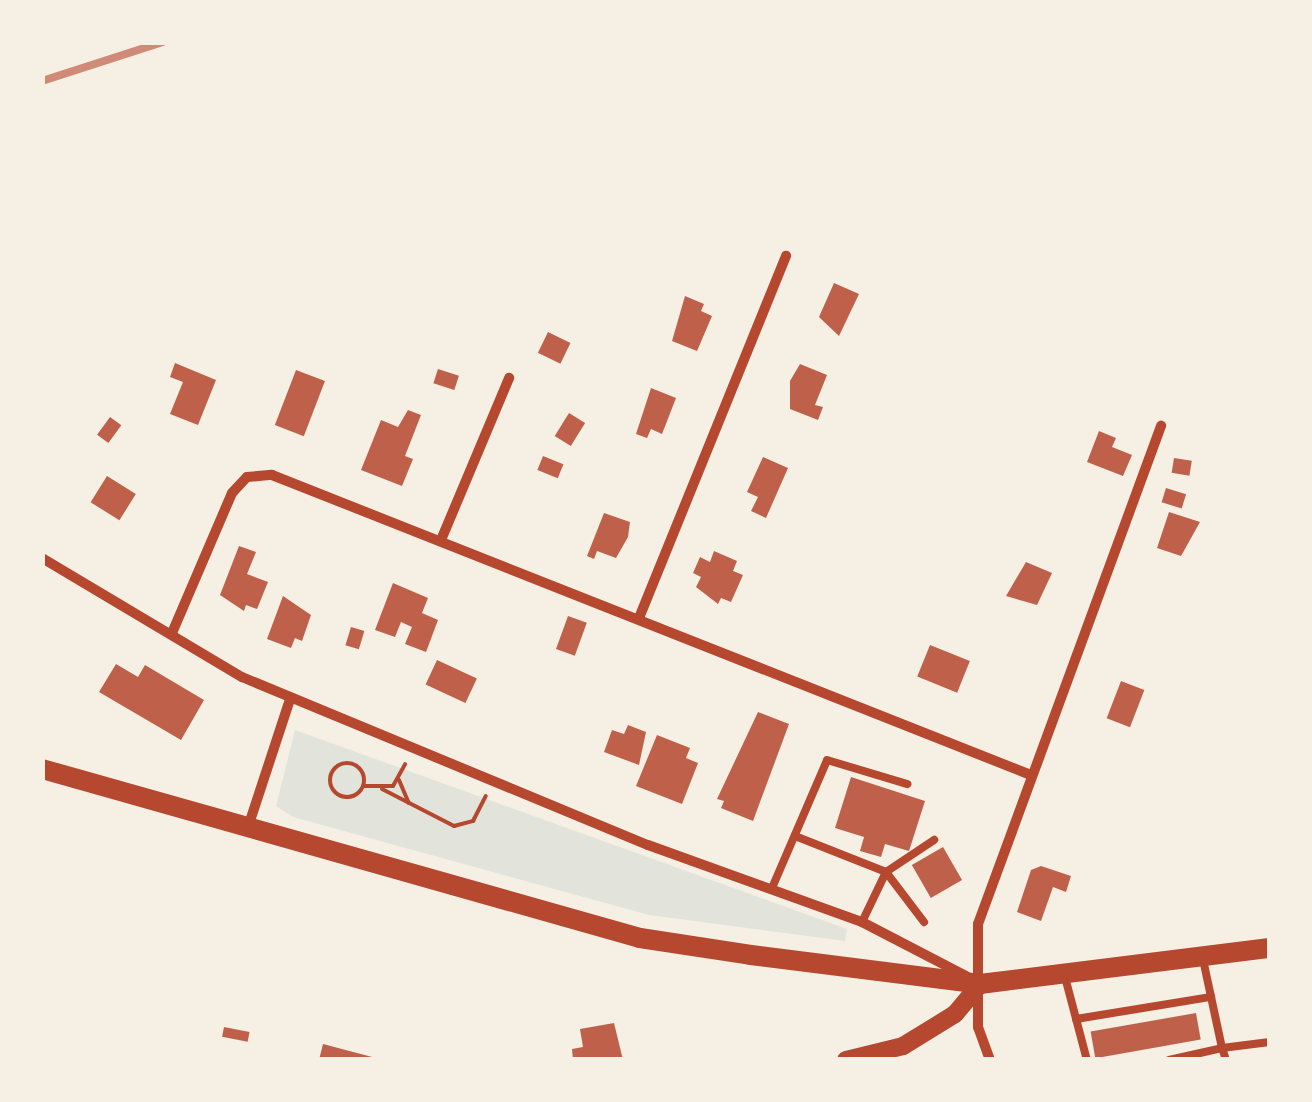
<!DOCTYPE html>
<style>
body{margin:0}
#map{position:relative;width:1312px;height:1102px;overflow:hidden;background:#f6efe4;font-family:Rubik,sans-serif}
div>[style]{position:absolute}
.green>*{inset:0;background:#e2e4dc}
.building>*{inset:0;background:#bf614a;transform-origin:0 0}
.path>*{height:4px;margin:-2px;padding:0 2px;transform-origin:2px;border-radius:2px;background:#b5482f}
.path>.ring{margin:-2px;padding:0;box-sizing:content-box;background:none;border:4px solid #b5482f;border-radius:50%}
.service>*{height:8px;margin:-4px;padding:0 4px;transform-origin:4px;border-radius:4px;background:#b5482f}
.minor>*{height:10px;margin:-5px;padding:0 5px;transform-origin:5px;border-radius:5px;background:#b5482f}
.tertiary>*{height:18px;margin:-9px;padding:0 9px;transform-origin:9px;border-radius:9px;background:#b5482f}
.secondary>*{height:20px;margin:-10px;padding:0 10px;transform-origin:10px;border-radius:10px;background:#b5482f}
.rail>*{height:8px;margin:-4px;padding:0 4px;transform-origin:4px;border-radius:4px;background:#cf8b77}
span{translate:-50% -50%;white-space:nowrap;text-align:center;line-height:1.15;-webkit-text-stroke:10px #f6efe4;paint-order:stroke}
.frame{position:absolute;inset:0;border:45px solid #f6efe4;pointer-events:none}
</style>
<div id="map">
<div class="green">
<div style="clip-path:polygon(295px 730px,847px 929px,845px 941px,649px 915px,293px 817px,276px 806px)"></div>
</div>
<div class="building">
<div style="clip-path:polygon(834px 283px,859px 294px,839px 336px,819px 317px)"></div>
<div style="clip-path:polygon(685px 296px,704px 304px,701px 311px,712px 316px,697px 351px,672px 341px)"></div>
<div style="left:548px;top:332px;width:25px;height:23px;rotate:26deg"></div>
<div style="clip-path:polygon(175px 363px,216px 380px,198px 425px,170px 414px,183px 382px,170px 377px)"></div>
<div style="clip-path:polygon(800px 364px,827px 375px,815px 405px,823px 407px,818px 420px,790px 409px,790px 381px)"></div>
<div style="left:438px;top:369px;width:22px;height:15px;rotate:18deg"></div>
<div style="left:296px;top:370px;width:31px;height:59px;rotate:21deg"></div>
<div style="clip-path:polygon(651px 388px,676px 398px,662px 434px,651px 429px,647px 438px,636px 434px)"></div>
<div style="clip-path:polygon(408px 410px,421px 415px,405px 456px,413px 459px,402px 486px,361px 470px,381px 420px,398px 427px)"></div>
<div style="left:569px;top:413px;width:19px;height:27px;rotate:32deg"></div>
<div style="left:110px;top:417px;width:14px;height:22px;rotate:36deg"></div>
<div style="clip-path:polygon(1099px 431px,1116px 438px,1112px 447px,1132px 455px,1123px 476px,1087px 462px)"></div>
<div style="left:543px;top:456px;width:22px;height:15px;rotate:22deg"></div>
<div style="clip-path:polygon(763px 457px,788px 468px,766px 518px,751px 511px,758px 497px,747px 492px)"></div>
<div style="left:1174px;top:458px;width:18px;height:15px;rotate:9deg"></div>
<div style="left:107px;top:476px;width:34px;height:31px;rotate:32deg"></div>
<div style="left:1166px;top:488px;width:21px;height:15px;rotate:17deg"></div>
<div style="clip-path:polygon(1169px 512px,1200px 522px,1181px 556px,1157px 548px)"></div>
<div style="clip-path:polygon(604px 513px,630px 522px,628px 537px,616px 558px,597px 551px,594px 559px,587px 556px)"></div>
<div style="clip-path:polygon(239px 546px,256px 552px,247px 574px,268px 582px,257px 609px,246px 605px,244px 611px,220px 595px)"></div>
<div style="clip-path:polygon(714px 551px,737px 561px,733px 571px,743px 575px,731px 602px,721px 598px,718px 604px,696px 587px,701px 577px,693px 573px,700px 557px,710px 562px)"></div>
<div style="clip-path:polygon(1026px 562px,1052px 573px,1037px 605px,1006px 596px)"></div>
<div style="clip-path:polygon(393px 583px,428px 598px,422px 613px,438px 620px,426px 652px,405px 644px,412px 627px,401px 622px,395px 637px,375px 630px)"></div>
<div style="clip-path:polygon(283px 596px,311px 615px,302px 641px,295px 638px,291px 648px,267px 639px)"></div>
<div style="left:568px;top:616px;width:20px;height:35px;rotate:20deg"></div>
<div style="left:351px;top:627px;width:14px;height:19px;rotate:17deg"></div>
<div style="left:930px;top:645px;width:43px;height:34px;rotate:22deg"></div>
<div style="left:437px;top:660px;width:44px;height:27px;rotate:25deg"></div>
<div style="clip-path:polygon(116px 664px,138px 677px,145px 665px,204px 700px,181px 740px,99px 692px)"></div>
<div style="left:1121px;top:681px;width:25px;height:40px;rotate:21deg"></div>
<div style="clip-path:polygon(758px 712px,789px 724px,753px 821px,721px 808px,724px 801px,717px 799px)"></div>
<div style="clip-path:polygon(628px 725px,646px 732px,639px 765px,604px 752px,612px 730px,624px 734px)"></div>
<div style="clip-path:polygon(657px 735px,690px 748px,686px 758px,698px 763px,682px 804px,636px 786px)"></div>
<div style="clip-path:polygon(851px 777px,925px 801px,909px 851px,885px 844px,881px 857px,860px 851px,864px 837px,835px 828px)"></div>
<div style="left:943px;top:847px;width:38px;height:36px;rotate:60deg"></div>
<div style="clip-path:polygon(1041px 866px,1071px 876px,1066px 892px,1053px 887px,1041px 921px,1017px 912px,1031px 870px)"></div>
<div style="left:1196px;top:1013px;width:27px;height:107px;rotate:80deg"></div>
<div style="clip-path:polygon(614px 1023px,623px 1060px,573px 1060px,572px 1049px,583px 1047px,580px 1029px)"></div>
<div style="left:224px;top:1027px;width:26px;height:10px;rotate:11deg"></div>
<div style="clip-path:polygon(323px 1044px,376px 1058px,376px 1060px,319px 1060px)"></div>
</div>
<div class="path">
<div class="ring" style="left:330px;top:763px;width:30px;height:30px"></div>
<div style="left:399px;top:780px;width:25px;rotate:67deg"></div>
<div style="left:364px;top:786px;width:29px"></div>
<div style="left:393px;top:786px;width:25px;rotate:-61deg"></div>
<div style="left:382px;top:789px;width:81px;rotate:27.2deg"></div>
<div style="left:454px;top:826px;width:20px;rotate:-15deg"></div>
<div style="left:473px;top:821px;width:28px;rotate:-63deg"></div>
</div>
<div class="service">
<div style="left:795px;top:836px;width:98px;rotate:21.6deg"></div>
<div style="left:886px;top:872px;width:63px;rotate:52.8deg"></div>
<div style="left:772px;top:888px;width:139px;rotate:-66.7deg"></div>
<div style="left:827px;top:760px;width:84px;rotate:16.7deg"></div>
<div style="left:862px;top:922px;width:55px;rotate:-64.4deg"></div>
<div style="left:886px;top:872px;width:58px;rotate:-33.7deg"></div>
<div style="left:1065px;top:977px;width:86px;rotate:75.2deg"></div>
<div style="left:1076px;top:1019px;width:137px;rotate:-9.3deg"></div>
<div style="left:1169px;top:1060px;width:54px;rotate:-12.8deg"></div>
<div style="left:1222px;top:1048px;width:91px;rotate:-102.1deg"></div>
<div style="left:1226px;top:1060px;width:13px;rotate:-108deg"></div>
<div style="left:1222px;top:1048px;width:48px;rotate:-7.1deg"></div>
</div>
<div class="minor">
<div style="left:441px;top:540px;width:176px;rotate:-67.2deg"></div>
<div style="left:42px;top:558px;width:233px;rotate:30.8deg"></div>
<div style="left:242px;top:677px;width:439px;rotate:22.5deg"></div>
<div style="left:648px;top:845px;width:227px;rotate:19.8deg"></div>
<div style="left:862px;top:922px;width:117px;rotate:27.4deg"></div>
<div style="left:639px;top:618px;width:391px;rotate:-67.9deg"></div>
<div style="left:172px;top:633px;width:152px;rotate:-66.8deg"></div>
<div style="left:232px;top:493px;width:22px;rotate:-47deg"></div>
<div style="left:247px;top:477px;width:25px;rotate:-5deg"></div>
<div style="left:272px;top:475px;width:816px;rotate:21.57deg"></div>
<div style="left:249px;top:824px;width:132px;rotate:-71.8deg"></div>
<div style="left:990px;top:1060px;width:35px;rotate:-110deg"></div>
<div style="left:978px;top:1027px;width:103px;rotate:-90deg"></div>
<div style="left:978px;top:924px;width:531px;rotate:-69.82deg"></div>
</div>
<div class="tertiary">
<div style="left:846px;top:1060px;width:59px;rotate:-13.8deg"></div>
<div style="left:903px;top:1046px;width:61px;rotate:-31.6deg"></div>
<div style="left:955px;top:1014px;width:39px;rotate:-50deg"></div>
</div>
<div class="secondary">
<div style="left:42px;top:769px;width:621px;rotate:15.78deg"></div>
<div style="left:640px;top:938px;width:112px;rotate:8.7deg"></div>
<div style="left:751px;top:955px;width:231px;rotate:7.2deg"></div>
<div style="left:980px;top:984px;width:292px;rotate:-7.1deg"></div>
</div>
<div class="rail">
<div style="left:42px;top:81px;width:127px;rotate:-17.9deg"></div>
</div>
<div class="frame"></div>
</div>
